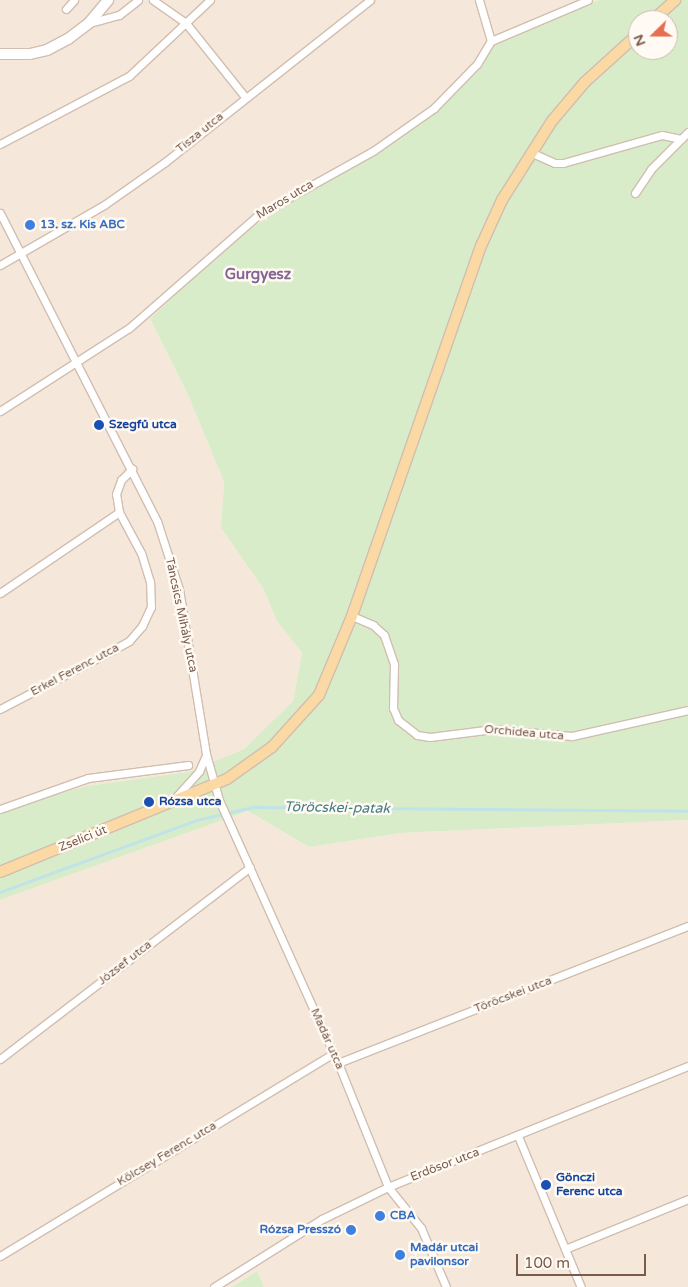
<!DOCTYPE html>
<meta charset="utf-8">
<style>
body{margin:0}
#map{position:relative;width:688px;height:1287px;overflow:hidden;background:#fdf6ec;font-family:"Varela Round",sans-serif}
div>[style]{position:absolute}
.residential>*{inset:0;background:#f5e8da}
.green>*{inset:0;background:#d8ecc9}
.stream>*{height:2.5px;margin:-1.25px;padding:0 1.25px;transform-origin:1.25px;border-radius:1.25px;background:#bfe3e8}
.roads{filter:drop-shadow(1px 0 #d1beb0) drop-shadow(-1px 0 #d1beb0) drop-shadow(0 1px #d1beb0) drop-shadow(0 -1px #d1beb0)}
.street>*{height:7px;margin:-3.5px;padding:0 3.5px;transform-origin:3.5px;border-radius:3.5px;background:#fff}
.secondary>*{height:10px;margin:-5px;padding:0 5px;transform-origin:5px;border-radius:5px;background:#fff}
.primary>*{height:10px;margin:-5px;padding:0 5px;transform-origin:5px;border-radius:5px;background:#fbd9a5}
.dots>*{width:14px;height:14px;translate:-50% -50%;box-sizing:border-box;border:2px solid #fffaf3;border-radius:50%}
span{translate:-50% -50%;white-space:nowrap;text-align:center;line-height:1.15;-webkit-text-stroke:5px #fffaf3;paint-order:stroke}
.street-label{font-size:12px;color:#7a5c4d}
.shop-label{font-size:12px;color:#366cbe;font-weight:700}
.left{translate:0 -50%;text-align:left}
.right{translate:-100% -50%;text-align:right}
.transit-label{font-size:12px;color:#164399;font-weight:700}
.water-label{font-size:14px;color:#437c86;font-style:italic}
.quarter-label{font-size:15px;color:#846695;font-weight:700}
.north{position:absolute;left:628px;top:10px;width:50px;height:50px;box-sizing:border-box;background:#fffaf3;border:1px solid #cabbb1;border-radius:50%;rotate:248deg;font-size:14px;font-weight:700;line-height:20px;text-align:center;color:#7a5c4d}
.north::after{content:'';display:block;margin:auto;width:18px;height:22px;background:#e76f51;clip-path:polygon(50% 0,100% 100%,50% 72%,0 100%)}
.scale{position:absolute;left:516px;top:1254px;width:130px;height:22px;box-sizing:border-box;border:2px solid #7a5c4d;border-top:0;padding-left:6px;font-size:15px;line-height:18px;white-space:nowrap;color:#7a5c4d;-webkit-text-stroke:4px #fffaf3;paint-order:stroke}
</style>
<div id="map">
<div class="residential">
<div style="clip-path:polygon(0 0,599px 0,494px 43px,479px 70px,438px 110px,374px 156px,300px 196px,150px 319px,188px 395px,224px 482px,221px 528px,263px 588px,277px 621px,302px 653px,293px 701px,244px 749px,188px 772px,86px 786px,0 810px)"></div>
<div style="clip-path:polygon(248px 811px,309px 847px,401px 833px,688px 820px,688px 1287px,264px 1287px,257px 1271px,232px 1287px,0 1287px,0 900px)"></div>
</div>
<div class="green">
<div style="clip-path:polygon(evenodd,599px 0,688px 0,688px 820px,401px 833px,309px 847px,248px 811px,0 900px,0 810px,86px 786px,188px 772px,244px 749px,293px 701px,302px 653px,277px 621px,263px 588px,221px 528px,224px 482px,188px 395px,150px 319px,234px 240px,300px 196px,374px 156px,438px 110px,479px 70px,494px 43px,599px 0,638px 20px,668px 20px,668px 50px,638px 50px,638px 20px)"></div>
<div style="clip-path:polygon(257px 1271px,264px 1287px,232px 1287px)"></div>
</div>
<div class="stream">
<div style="left:0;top:892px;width:210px;rotate:-20.1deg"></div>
<div style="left:197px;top:820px;width:57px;rotate:-13.1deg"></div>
<div style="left:253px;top:807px;width:435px;rotate:0.5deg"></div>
</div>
<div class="roads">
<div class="street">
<div style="left:153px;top:0;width:39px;rotate:35deg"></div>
<div style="left:185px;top:22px;width:96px;rotate:51.3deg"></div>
<div style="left:66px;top:9px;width:12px;rotate:-48deg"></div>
<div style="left:89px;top:23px;width:31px;rotate:-15deg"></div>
<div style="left:119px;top:15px;width:24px;rotate:-38deg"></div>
<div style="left:491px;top:41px;width:105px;rotate:-22.9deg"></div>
<div style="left:0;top:144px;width:146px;rotate:-27.8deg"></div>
<div style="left:129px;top:76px;width:111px;rotate:-43.2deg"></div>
<div style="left:530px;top:152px;width:27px;rotate:24deg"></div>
<div style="left:555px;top:163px;width:8px"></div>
<div style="left:563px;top:163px;width:103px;rotate:-15.8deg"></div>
<div style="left:662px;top:135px;width:19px;rotate:12deg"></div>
<div style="left:681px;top:139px;width:10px;rotate:-45deg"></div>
<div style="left:635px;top:193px;width:29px;rotate:-56deg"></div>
<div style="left:651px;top:169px;width:42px;rotate:-45deg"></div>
<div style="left:0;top:213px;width:346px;rotate:63deg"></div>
<div style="left:157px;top:521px;width:71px;rotate:72.1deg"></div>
<div style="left:179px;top:589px;width:167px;rotate:80.7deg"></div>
<div style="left:206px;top:754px;width:48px;rotate:74.2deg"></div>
<div style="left:219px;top:800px;width:289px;rotate:65.7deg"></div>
<div style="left:338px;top:1063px;width:134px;rotate:68deg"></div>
<div style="left:388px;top:1187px;width:53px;rotate:51.2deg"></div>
<div style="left:421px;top:1228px;width:64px;rotate:67deg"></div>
<div style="left:0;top:265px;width:120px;rotate:-30deg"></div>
<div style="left:104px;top:205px;width:75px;rotate:-35.2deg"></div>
<div style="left:165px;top:162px;width:261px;rotate:-38.3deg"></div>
<div style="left:0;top:411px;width:153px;rotate:-32.8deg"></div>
<div style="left:129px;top:328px;width:171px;rotate:-41.2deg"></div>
<div style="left:258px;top:215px;width:132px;rotate:-29.1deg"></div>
<div style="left:373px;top:151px;width:75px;rotate:-35.2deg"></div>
<div style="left:434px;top:108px;width:62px;rotate:-45.7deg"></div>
<div style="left:477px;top:64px;width:27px;rotate:-59deg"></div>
<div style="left:491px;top:41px;width:43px;rotate:-106.3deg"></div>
<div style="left:0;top:593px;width:144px;rotate:-34.2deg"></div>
<div style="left:352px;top:616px;width:23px;rotate:23deg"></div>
<div style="left:373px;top:625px;width:15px;rotate:42deg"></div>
<div style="left:384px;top:635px;width:31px;rotate:71deg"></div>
<div style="left:394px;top:664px;width:44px;rotate:91.3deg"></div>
<div style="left:393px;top:708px;width:13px;rotate:67deg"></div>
<div style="left:398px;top:720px;width:24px;rotate:38deg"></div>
<div style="left:417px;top:735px;width:13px;rotate:9deg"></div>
<div style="left:430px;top:737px;width:64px;rotate:-7.2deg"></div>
<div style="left:493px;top:729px;width:79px;rotate:5.1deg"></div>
<div style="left:572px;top:736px;width:119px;rotate:-12.6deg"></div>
<div style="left:0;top:709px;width:125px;rotate:-27.6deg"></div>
<div style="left:111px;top:651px;width:21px;rotate:-29deg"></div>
<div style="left:129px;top:641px;width:20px;rotate:-49deg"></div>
<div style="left:142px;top:626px;width:21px;rotate:-65deg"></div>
<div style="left:151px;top:607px;width:25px;rotate:-92deg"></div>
<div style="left:150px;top:582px;width:30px;rotate:-107deg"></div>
<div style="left:141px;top:553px;width:47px;rotate:-118.2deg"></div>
<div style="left:119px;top:512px;width:18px;rotate:-99deg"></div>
<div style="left:116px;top:494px;width:15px;rotate:-70deg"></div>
<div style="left:121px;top:480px;width:16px;rotate:-45deg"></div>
<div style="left:175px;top:798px;width:36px;rotate:-48deg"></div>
<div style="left:199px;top:771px;width:17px;rotate:-66deg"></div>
<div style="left:0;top:809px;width:93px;rotate:-19.4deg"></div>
<div style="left:88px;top:778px;width:101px;rotate:-7.4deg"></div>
<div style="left:0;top:1059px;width:315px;rotate:-37.5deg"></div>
<div style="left:338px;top:1063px;width:376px;rotate:-21.4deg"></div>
<div style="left:518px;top:1136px;width:164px;rotate:67.4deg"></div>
<div style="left:565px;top:1249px;width:133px;rotate:-22.1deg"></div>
<div style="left:0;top:1256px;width:391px;rotate:-31.3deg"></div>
<div style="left:214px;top:1287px;width:128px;rotate:-32.2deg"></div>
<div style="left:322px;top:1219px;width:73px;rotate:-25.9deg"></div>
<div style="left:388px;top:1187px;width:323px;rotate:-22deg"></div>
</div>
<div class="secondary">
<div style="left:0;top:54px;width:30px"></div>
<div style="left:30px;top:54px;width:17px;rotate:-13deg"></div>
<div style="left:47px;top:50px;width:24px;rotate:-28deg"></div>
<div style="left:68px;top:39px;width:26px;rotate:-37deg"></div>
<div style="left:89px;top:23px;width:30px;rotate:-50deg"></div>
</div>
<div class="primary">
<div style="left:653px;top:20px;width:30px;rotate:-42deg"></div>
<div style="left:0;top:872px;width:245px;rotate:-22.3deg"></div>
<div style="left:227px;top:779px;width:55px;rotate:-35.4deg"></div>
<div style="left:272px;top:747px;width:70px;rotate:-47.9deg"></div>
<div style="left:319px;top:695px;width:86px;rotate:-67.3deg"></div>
<div style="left:352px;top:616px;width:392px;rotate:-70.8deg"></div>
<div style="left:481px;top:246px;width:51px;rotate:-65.5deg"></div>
<div style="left:502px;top:200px;width:93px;rotate:-57.7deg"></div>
<div style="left:552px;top:121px;width:51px;rotate:-49.8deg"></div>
<div style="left:585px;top:82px;width:72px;rotate:-42.2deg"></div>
</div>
</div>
<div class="dots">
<div style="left:30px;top:225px;background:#3f7fe0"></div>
<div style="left:99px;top:425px;background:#1a4fb4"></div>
<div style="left:149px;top:802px;background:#1a4fb4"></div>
<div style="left:546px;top:1185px;background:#1a4fb4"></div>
<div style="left:380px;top:1216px;background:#3f7fe0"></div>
<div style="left:351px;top:1230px;background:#3f7fe0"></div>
<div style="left:400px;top:1255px;background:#3f7fe0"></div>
</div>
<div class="street-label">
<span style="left:200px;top:133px;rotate:-39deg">Tisza utca</span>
<span style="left:285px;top:200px;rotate:-31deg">Maros utca</span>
<span style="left:181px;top:615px;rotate:78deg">Táncsics Mihály utca</span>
<span style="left:75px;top:670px;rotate:-28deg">Erkel Ferenc utca</span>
<span style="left:524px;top:733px;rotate:5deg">Orchidea utca</span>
<span style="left:83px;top:839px;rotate:-22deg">Zselici út</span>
<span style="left:125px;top:963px;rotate:-38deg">József utca</span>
<span style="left:513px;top:995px;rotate:-21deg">Töröcskei utca</span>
<span style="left:327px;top:1039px;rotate:66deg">Madár utca</span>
<span style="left:167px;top:1154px;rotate:-31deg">Kölcsey Ferenc utca</span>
<span style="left:445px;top:1165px;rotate:-21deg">Erdősor utca</span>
</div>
<div class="shop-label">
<span class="left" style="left:40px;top:225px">13. sz. Kis ABC</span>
<span class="left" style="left:390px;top:1216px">CBA</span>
<span class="right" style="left:341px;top:1230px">Rózsa Presszó</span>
<span class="left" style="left:410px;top:1255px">Madár utcai<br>pavilonsor</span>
</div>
<div class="transit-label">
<span class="left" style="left:109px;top:425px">Szegfű utca</span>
<span class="left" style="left:159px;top:802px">Rózsa utca</span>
<span class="left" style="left:556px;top:1185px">Gönczi<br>Ferenc utca</span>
</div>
<div class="water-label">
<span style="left:337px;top:808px;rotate:1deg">Töröcskei-patak</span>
</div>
<div class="quarter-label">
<span style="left:258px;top:275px">Gurgyesz</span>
</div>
<div class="north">N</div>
<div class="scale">100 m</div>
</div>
